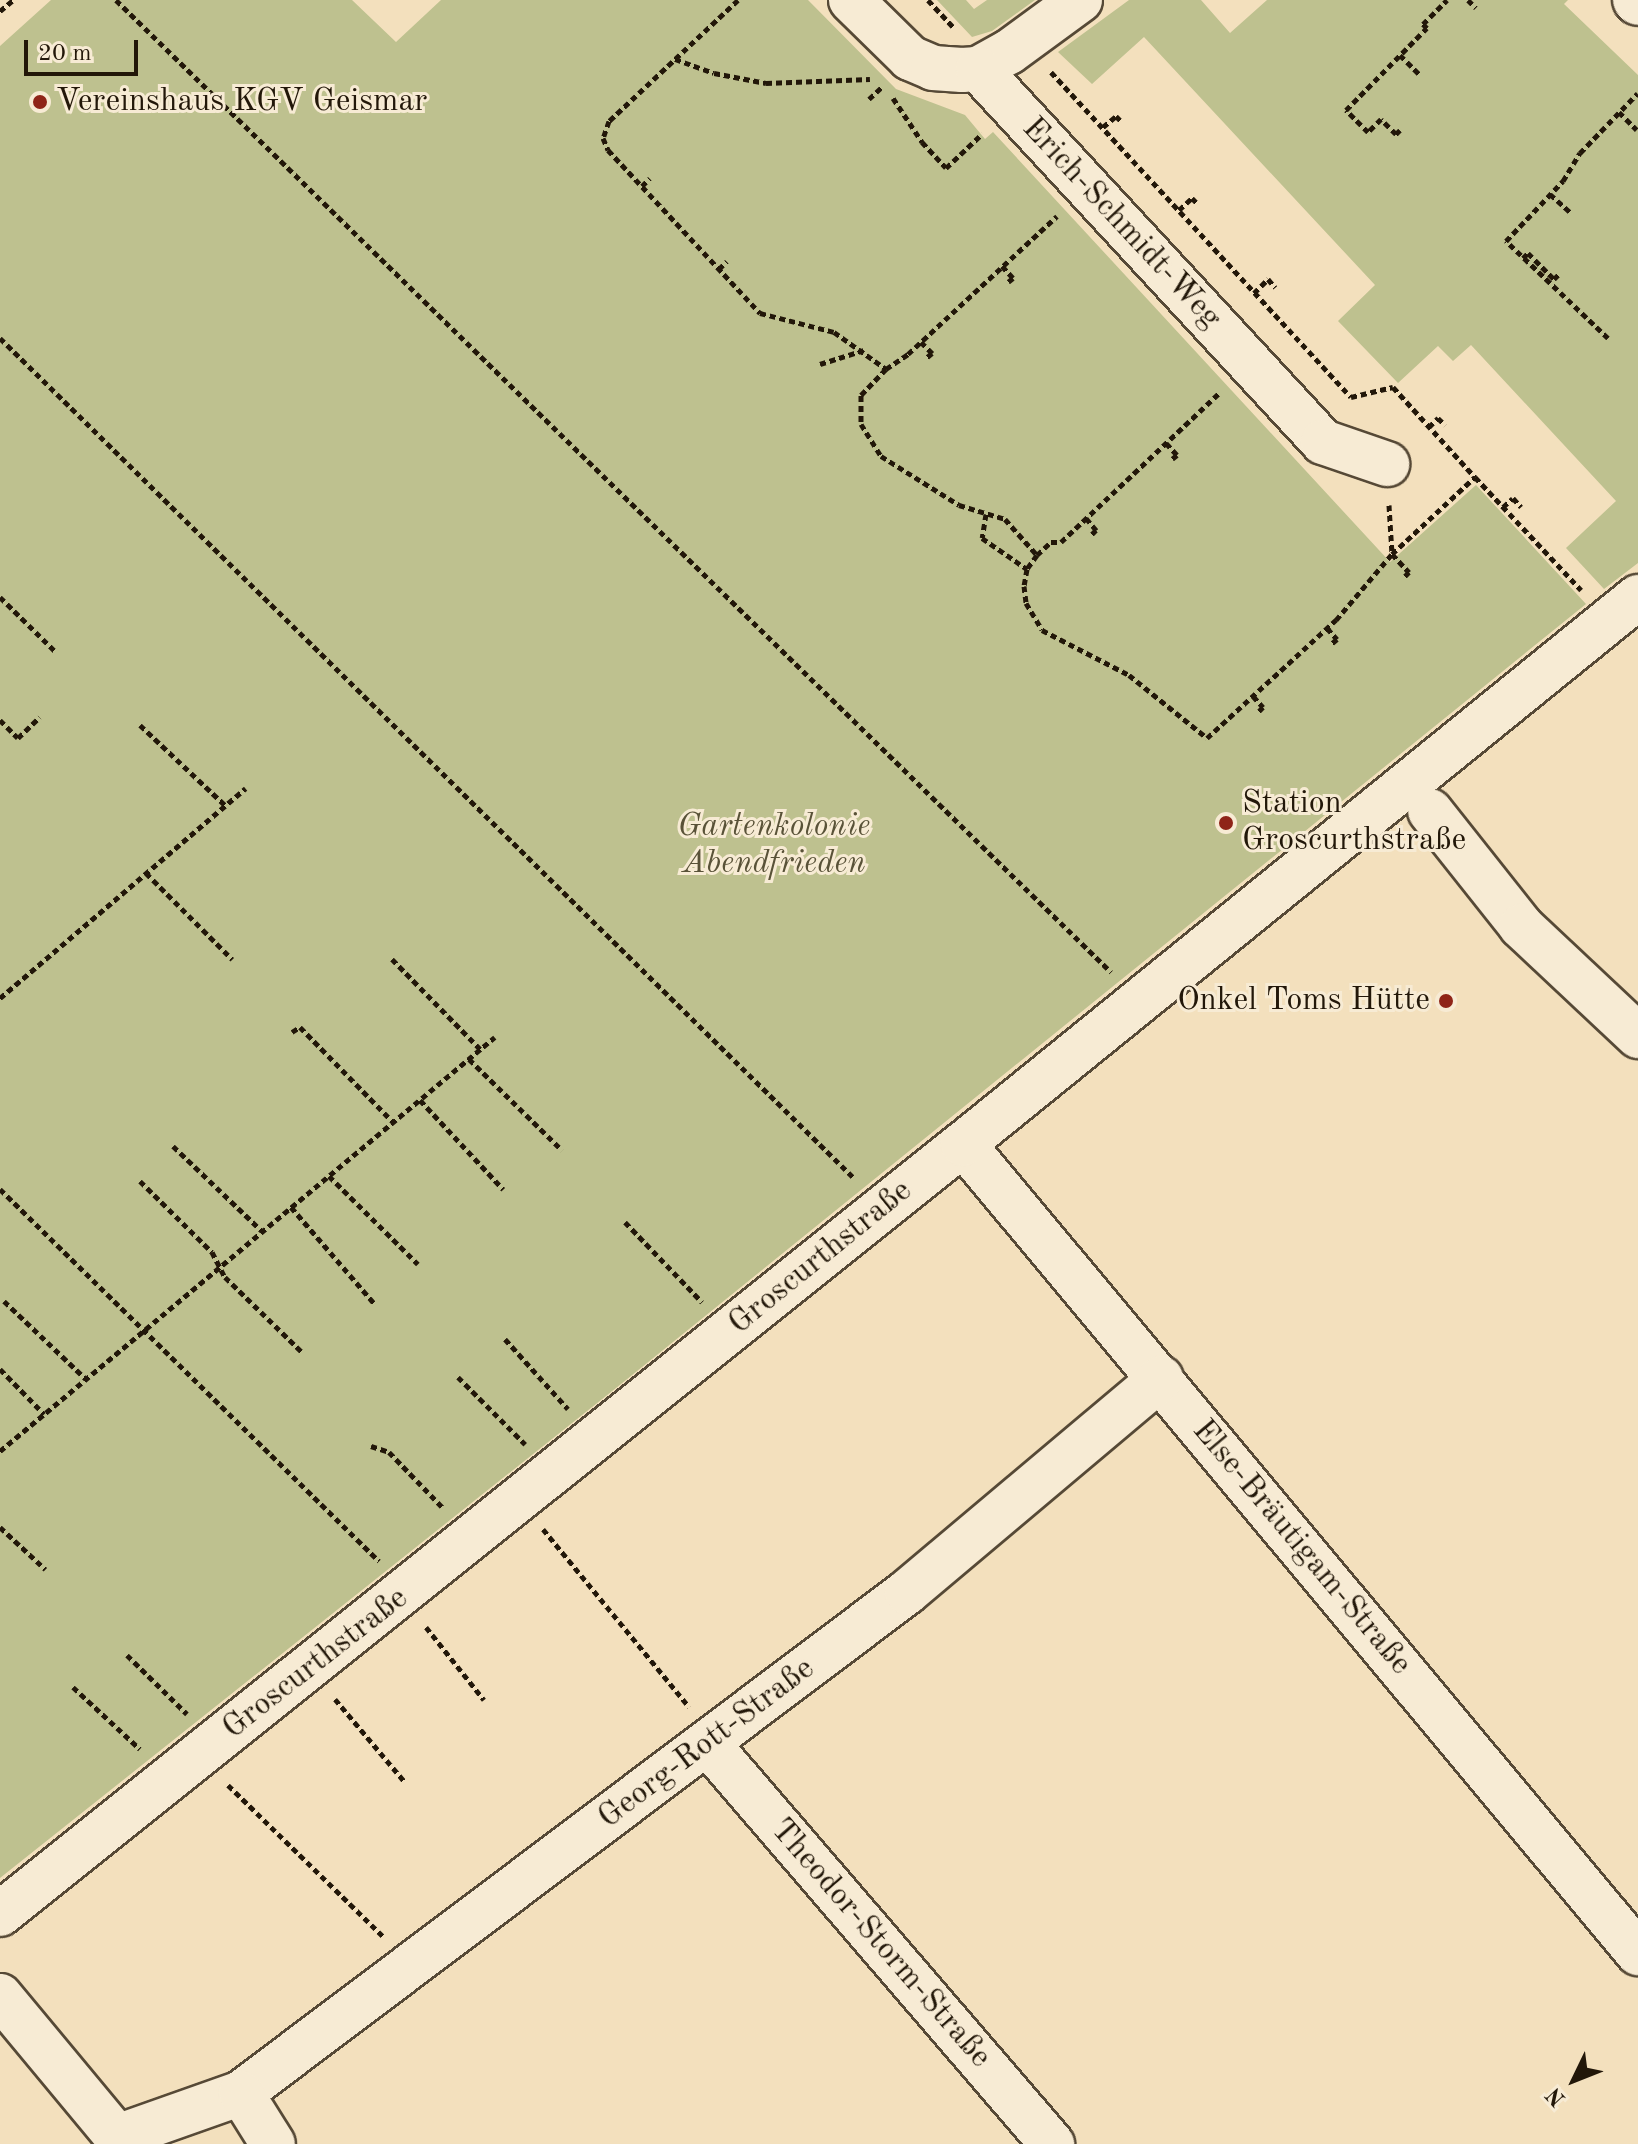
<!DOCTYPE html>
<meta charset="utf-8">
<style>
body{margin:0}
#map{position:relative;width:1638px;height:2144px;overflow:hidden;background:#f3e0bd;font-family:"Old Standard TT",serif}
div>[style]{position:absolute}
.green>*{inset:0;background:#bec18f}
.path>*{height:5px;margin-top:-2.5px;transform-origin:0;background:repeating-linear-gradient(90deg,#221709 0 6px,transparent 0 10px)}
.roads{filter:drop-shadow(2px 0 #564936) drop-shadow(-2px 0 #564936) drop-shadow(0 2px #564936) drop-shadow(0 -2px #564936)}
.minor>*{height:44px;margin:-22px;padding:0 22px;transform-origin:22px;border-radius:22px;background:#f7ebd4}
.dots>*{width:22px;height:22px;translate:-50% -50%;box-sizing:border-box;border:4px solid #f7ebd4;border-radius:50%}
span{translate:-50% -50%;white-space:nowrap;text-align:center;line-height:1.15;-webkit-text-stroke:6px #f7ebd4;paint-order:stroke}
.poi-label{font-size:32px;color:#221709}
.left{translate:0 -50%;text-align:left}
.right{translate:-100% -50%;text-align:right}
.street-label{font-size:32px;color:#221709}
.park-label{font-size:32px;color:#595238;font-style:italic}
.north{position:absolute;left:1534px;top:2040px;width:80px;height:80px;-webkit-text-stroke:6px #f7ebd4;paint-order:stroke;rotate:227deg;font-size:22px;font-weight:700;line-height:32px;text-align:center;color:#221709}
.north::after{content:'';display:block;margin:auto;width:28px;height:36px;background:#221709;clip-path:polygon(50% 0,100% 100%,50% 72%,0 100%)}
.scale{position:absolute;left:24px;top:40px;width:114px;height:36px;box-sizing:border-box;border:4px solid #221709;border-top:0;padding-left:10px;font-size:24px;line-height:28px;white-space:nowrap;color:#221709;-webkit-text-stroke:6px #f7ebd4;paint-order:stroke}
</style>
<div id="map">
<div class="green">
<div style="clip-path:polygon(51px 0,352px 0,396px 42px,441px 0,808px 0,896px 89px,965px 115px,985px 139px,993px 132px,1390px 562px,1476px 485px,1586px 604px,621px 1384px,0 1878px,0 46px)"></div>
<div style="clip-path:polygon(937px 0,966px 0,974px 9px,987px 0,1035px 0,992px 31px,972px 37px)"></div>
<div style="clip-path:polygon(1129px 0,1201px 0,1230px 33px,1267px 0,1568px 0,1564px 4px,1638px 75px,1638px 563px,1604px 589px,1566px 548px,1616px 501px,1471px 345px,1453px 361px,1438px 346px,1398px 383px,1338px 321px,1375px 285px,1144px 37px,1092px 84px,1058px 52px)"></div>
</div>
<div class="path">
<div style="left:116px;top:0;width:1391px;rotate:44.33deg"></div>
<div style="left:738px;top:0;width:177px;rotate:136.8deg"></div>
<div style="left:609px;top:121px;width:18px;rotate:109deg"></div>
<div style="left:603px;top:138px;width:13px;rotate:67deg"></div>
<div style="left:608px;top:150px;width:223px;rotate:47deg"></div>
<div style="left:760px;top:313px;width:76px;rotate:14.4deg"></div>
<div style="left:834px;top:332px;width:64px;rotate:35.4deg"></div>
<div style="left:886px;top:369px;width:27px;rotate:-34deg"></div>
<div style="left:908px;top:354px;width:203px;rotate:-42.8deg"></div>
<div style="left:928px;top:0;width:38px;rotate:47deg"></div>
<div style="left:1468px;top:0;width:11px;rotate:45deg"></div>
<div style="left:0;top:11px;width:17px;rotate:-40deg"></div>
<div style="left:1400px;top:55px;width:28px;rotate:45deg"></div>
<div style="left:675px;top:59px;width:41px;rotate:19.7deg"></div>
<div style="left:714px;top:73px;width:53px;rotate:10.9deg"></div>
<div style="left:766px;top:83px;width:104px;rotate:-2.2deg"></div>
<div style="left:1051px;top:72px;width:442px;rotate:47.3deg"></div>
<div style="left:1351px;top:397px;width:43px;rotate:-13.4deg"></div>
<div style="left:1393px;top:387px;width:122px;rotate:47.7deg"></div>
<div style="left:893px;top:98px;width:53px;rotate:56.6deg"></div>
<div style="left:922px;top:142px;width:35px;rotate:47deg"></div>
<div style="left:946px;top:168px;width:50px;rotate:-43.4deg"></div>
<div style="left:869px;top:99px;width:19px;rotate:-43deg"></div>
<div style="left:1619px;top:112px;width:25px;rotate:45deg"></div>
<div style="left:1103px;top:127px;width:17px;rotate:-40deg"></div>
<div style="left:1116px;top:116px;width:8px;rotate:45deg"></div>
<div style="left:1400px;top:130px;width:6px;rotate:135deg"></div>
<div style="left:1396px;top:134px;width:21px;rotate:-135deg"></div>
<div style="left:1381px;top:119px;width:18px;rotate:135deg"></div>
<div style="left:1368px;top:132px;width:31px;rotate:-135deg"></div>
<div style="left:1346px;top:110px;width:115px;rotate:-45.4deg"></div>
<div style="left:1427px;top:28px;width:6px;rotate:-135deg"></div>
<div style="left:1423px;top:24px;width:34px;rotate:-45deg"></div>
<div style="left:642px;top:186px;width:11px;rotate:-45deg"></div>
<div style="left:1550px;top:194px;width:28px;rotate:42deg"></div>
<div style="left:1179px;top:210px;width:18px;rotate:-43deg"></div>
<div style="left:1192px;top:198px;width:8px;rotate:45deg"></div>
<div style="left:1523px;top:258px;width:7px;rotate:-45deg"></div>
<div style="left:1528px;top:253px;width:37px;rotate:45deg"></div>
<div style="left:1554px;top:279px;width:6px;rotate:-45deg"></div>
<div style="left:1002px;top:266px;width:16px;rotate:47deg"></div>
<div style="left:1013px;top:278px;width:6px;rotate:141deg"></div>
<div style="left:719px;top:269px;width:11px;rotate:-45deg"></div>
<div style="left:1254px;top:293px;width:20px;rotate:-45deg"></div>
<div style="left:1268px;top:279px;width:11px;rotate:49deg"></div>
<div style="left:0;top:338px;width:1199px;rotate:44.53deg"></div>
<div style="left:1608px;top:338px;width:141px;rotate:-136.4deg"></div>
<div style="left:1506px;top:241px;width:83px;rotate:-46.5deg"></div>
<div style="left:1563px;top:181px;width:33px;rotate:-59deg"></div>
<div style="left:1580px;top:153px;width:83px;rotate:-46deg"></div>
<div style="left:921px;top:342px;width:16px;rotate:45deg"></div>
<div style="left:932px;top:353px;width:9px;rotate:139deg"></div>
<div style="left:820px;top:364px;width:46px;rotate:-17.7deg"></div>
<div style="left:886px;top:369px;width:36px;rotate:134deg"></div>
<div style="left:861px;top:395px;width:29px;rotate:90deg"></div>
<div style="left:861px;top:424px;width:38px;rotate:58deg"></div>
<div style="left:881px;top:456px;width:92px;rotate:32.1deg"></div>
<div style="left:959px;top:505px;width:48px;rotate:16.9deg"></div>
<div style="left:1005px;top:519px;width:48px;rotate:48.4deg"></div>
<div style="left:1037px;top:555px;width:19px;rotate:-43deg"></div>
<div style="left:1051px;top:542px;width:10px"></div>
<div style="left:1061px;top:542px;width:219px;rotate:-43.3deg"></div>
<div style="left:1429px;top:427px;width:13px;rotate:-45deg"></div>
<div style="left:1438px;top:418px;width:10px;rotate:45deg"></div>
<div style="left:1166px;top:443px;width:16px;rotate:47deg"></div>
<div style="left:1177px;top:455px;width:6px;rotate:141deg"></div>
<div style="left:1389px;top:505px;width:49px;rotate:86.5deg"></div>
<div style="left:1392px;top:554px;width:25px;rotate:47deg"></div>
<div style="left:1409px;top:572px;width:7px;rotate:135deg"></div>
<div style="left:1503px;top:507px;width:13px;rotate:-42deg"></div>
<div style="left:1513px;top:498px;width:12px;rotate:48deg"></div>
<div style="left:986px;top:514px;width:24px;rotate:99deg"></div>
<div style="left:982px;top:538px;width:55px;rotate:34.6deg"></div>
<div style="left:1086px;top:518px;width:16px;rotate:50deg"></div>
<div style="left:1096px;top:530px;width:7px;rotate:135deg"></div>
<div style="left:1037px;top:555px;width:17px;rotate:126deg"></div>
<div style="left:1027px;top:569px;width:17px;rotate:100deg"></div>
<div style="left:1024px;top:586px;width:17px;rotate:83deg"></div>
<div style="left:1026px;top:603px;width:31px;rotate:59deg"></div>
<div style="left:1042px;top:630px;width:98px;rotate:27.3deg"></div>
<div style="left:1129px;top:675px;width:100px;rotate:38.9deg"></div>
<div style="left:1207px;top:738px;width:175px;rotate:-42.5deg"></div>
<div style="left:1336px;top:620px;width:87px;rotate:-49.7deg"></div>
<div style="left:1392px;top:554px;width:113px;rotate:-42.9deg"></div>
<div style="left:1475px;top:477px;width:155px;rotate:46.8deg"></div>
<div style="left:0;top:597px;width:78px;rotate:44.5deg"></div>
<div style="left:1327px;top:628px;width:15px;rotate:48deg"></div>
<div style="left:1337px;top:639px;width:9px;rotate:139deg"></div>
<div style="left:1253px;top:696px;width:15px;rotate:48deg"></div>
<div style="left:1263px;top:707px;width:8px;rotate:135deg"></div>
<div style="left:0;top:720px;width:25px;rotate:45deg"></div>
<div style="left:18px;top:738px;width:30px;rotate:-44deg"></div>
<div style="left:140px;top:725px;width:118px;rotate:43.3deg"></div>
<div style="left:146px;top:873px;width:122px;rotate:45deg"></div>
<div style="left:392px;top:959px;width:126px;rotate:45.6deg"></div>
<div style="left:0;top:998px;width:323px;rotate:-40.5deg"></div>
<div style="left:292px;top:1032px;width:9px;rotate:-32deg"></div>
<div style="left:300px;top:1027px;width:133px;rotate:45.6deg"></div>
<div style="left:469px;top:1059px;width:130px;rotate:44.4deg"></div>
<div style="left:420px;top:1100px;width:122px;rotate:47deg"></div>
<div style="left:173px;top:1146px;width:123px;rotate:43.7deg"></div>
<div style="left:329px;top:1176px;width:125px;rotate:44.7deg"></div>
<div style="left:140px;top:1181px;width:101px;rotate:44.6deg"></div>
<div style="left:212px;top:1252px;width:28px;rotate:63deg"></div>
<div style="left:225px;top:1277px;width:110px;rotate:44.3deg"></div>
<div style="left:0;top:1189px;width:531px;rotate:44.47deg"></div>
<div style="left:291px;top:1207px;width:127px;rotate:49.2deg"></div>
<div style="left:625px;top:1222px;width:111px;rotate:46.1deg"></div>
<div style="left:4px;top:1301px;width:113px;rotate:43.6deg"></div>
<div style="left:505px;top:1339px;width:94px;rotate:48deg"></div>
<div style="left:0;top:1369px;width:63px;rotate:45.6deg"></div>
<div style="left:458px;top:1377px;width:95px;rotate:45deg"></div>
<div style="left:371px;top:1446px;width:19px;rotate:18deg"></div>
<div style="left:389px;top:1452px;width:79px;rotate:46deg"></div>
<div style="left:0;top:1451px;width:645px;rotate:-39.91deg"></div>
<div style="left:0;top:1527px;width:62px;rotate:43deg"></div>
<div style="left:543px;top:1529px;width:230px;rotate:50.6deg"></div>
<div style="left:426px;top:1627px;width:93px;rotate:51.5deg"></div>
<div style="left:127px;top:1655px;width:84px;rotate:44.5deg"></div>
<div style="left:73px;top:1687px;width:91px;rotate:42.8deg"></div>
<div style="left:335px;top:1699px;width:107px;rotate:49.9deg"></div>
<div style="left:228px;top:1785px;width:218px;rotate:44.3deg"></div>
</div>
<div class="roads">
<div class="minor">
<div style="left:851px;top:0;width:83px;rotate:44.5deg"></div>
<div style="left:910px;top:58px;width:25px;rotate:23deg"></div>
<div style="left:933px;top:68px;width:29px;rotate:4deg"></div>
<div style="left:962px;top:70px;width:16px;rotate:-4deg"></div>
<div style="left:978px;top:69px;width:35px;rotate:-29deg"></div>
<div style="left:1009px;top:52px;width:88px;rotate:-36.2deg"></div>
<div style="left:1635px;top:0;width:4px;rotate:45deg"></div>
<div style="left:978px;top:69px;width:508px;rotate:47.23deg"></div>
<div style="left:1323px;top:442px;width:68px;rotate:19deg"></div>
<div style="left:1430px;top:811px;width:147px;rotate:51.6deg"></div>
<div style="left:1521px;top:926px;width:161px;rotate:43.2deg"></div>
<div style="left:963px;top:1144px;width:1054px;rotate:50.16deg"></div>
<div style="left:708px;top:1744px;width:528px;rotate:49.3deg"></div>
<div style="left:0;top:1914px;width:1233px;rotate:-38.65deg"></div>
<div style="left:963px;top:1144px;width:869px;rotate:-39.02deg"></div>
<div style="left:0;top:1996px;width:183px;rotate:50.3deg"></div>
<div style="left:117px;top:2137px;width:132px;rotate:-19.5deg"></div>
<div style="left:241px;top:2093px;width:833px;rotate:-36.95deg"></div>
<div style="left:907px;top:1592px;width:332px;rotate:-40.1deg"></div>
<div style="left:241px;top:2093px;width:60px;rotate:57.9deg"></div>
</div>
</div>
<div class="dots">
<div style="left:40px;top:102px;background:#8f2418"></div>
<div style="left:1226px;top:823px;background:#8f2418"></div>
<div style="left:1446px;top:1001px;background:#8f2418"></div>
</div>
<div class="poi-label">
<span class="left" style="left:56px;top:102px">Vereinshaus KGV Geismar</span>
<span class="left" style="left:1242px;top:823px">Station<br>Groscurthstraße</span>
<span class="right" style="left:1430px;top:1001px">Onkel Toms Hütte</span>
</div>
<div class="street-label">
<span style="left:1121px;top:224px;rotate:47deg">Erich-Schmidt-Weg</span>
<span style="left:821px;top:1258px;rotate:-39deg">Groscurthstraße</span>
<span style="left:1301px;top:1548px;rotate:50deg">Else-Bräutigam-Straße</span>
<span style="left:316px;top:1664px;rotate:-38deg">Groscurthstraße</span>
<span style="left:707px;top:1744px;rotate:-37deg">Georg-Rott-Straße</span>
<span style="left:880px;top:1944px;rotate:49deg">Theodor-Storm-Straße</span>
</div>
<div class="park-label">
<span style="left:774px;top:846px">Gartenkolonie<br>Abendfrieden</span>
</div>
<div class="north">N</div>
<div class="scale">20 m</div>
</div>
